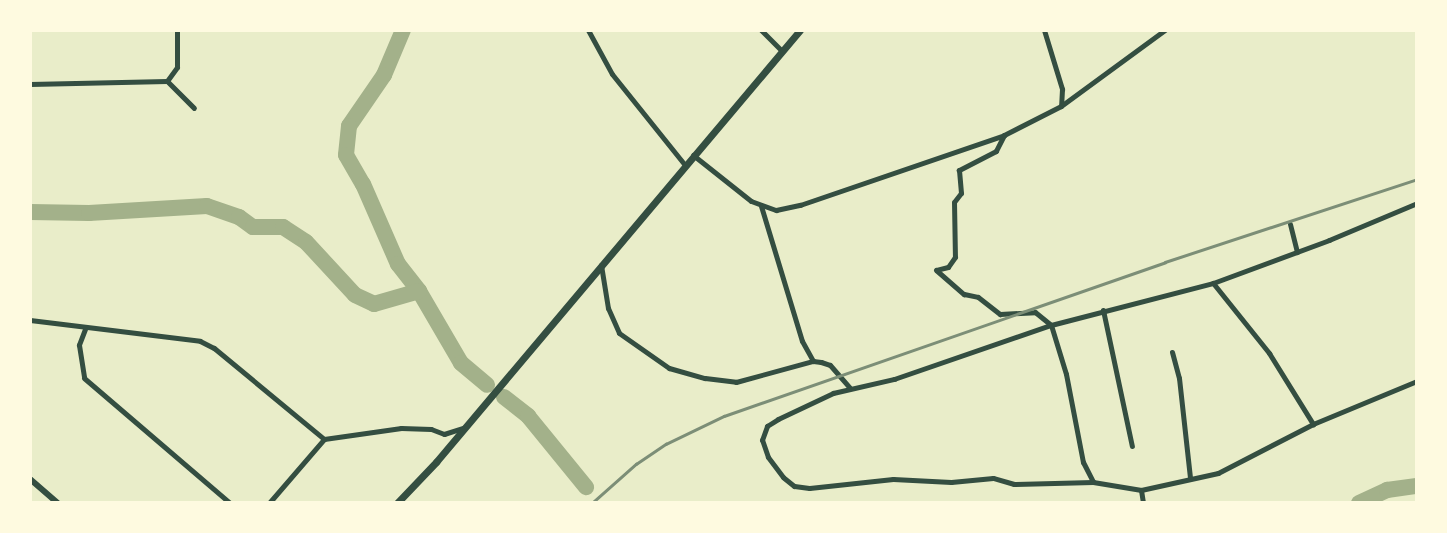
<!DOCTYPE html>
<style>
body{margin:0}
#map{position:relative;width:1447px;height:533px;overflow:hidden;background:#e9edc9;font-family:"IBM Plex Sans",sans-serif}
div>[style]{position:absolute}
.river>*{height:16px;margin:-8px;padding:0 8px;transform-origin:8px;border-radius:8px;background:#a3b18a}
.minor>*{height:5px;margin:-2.5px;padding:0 2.5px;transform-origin:2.5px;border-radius:2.5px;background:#344e41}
.tertiary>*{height:6px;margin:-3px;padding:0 3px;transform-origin:3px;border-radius:3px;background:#344e41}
.secondary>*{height:7px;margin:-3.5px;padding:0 3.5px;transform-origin:3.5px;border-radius:3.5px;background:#344e41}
.rail>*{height:2.5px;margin:-1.25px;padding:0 1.25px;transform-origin:1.25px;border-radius:1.25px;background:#7c8e77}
span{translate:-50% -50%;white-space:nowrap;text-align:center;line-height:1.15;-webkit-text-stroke:5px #fefae0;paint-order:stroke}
.frame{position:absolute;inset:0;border:32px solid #fefae0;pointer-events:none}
</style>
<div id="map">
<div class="river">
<div style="left:403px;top:30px;width:49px;rotate:112.9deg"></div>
<div style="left:384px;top:75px;width:62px;rotate:124.5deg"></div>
<div style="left:349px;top:126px;width:29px;rotate:96deg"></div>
<div style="left:346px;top:155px;width:34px;rotate:60deg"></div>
<div style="left:363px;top:184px;width:87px;rotate:66.4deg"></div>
<div style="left:398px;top:264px;width:34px;rotate:52deg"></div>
<div style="left:419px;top:291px;width:83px;rotate:59.7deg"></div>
<div style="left:461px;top:363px;width:34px;rotate:40deg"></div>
<div style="left:30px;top:212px;width:59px;rotate:1deg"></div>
<div style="left:89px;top:213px;width:118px;rotate:-3.4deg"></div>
<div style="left:207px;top:206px;width:34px;rotate:19deg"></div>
<div style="left:239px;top:217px;width:17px;rotate:36deg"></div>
<div style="left:253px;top:227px;width:30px"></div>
<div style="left:283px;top:227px;width:27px;rotate:33deg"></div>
<div style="left:306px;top:242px;width:72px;rotate:47.2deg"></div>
<div style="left:355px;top:295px;width:21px;rotate:25deg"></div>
<div style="left:374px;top:304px;width:47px;rotate:-16.1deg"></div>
<div style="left:504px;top:397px;width:31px;rotate:38deg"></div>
<div style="left:528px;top:416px;width:92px;rotate:50.8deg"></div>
<div style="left:1359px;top:503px;width:31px;rotate:-25deg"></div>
<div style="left:1387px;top:490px;width:30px;rotate:-8deg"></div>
</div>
<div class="minor">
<div style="left:588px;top:30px;width:50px;rotate:61.4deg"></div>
<div style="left:612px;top:74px;width:117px;rotate:51.3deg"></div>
<div style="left:761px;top:30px;width:30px;rotate:45deg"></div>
<div style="left:1044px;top:30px;width:62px;rotate:73deg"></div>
<div style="left:1062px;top:89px;width:17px;rotate:93deg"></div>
<div style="left:167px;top:81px;width:38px;rotate:45deg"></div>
<div style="left:30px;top:84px;width:137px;rotate:-1.3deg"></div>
<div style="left:167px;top:81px;width:17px;rotate:-54deg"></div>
<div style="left:177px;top:67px;width:37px;rotate:-90deg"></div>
<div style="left:1004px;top:135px;width:18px;rotate:117deg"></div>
<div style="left:996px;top:151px;width:42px;rotate:152.8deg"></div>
<div style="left:959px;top:170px;width:23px;rotate:85deg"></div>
<div style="left:961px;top:193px;width:11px;rotate:128deg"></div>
<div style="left:954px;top:202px;width:55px;rotate:89deg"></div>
<div style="left:955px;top:257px;width:12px;rotate:125deg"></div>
<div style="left:948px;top:267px;width:12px;rotate:166deg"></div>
<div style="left:936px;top:270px;width:37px;rotate:41deg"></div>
<div style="left:964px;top:294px;width:14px;rotate:12deg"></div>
<div style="left:978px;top:297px;width:28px;rotate:38deg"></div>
<div style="left:1000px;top:314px;width:35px;rotate:-3deg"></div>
<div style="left:1035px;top:312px;width:21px;rotate:39deg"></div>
<div style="left:1051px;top:325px;width:51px;rotate:73deg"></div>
<div style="left:1066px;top:374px;width:90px;rotate:79.1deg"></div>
<div style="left:1083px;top:462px;width:22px;rotate:63deg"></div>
<div style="left:1093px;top:482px;width:49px;rotate:9.5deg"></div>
<div style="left:1141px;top:490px;width:79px;rotate:-12.4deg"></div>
<div style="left:1218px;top:473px;width:107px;rotate:-27.3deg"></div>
<div style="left:1313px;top:424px;width:113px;rotate:-22.5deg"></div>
<div style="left:693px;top:155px;width:74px;rotate:38.4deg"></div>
<div style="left:751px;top:201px;width:27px;rotate:20deg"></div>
<div style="left:776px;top:210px;width:25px;rotate:-12deg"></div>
<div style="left:800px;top:205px;width:216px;rotate:-18.9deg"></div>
<div style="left:1004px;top:135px;width:64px;rotate:-27deg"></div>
<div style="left:1061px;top:106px;width:129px;rotate:-36.2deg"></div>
<div style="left:761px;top:206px;width:141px;rotate:73.1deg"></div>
<div style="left:802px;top:341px;width:23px;rotate:61deg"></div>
<div style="left:1290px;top:224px;width:29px;rotate:76deg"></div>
<div style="left:601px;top:265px;width:44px;rotate:80.8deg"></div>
<div style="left:608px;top:308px;width:27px;rotate:66deg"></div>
<div style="left:619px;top:333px;width:61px;rotate:35deg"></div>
<div style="left:669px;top:368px;width:37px;rotate:16deg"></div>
<div style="left:705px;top:378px;width:31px;rotate:7deg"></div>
<div style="left:736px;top:382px;width:80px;rotate:-15.3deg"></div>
<div style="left:813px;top:361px;width:8px;rotate:7deg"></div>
<div style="left:821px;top:362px;width:9px;rotate:18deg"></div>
<div style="left:830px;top:365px;width:30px;rotate:49deg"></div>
<div style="left:1213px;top:283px;width:90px;rotate:51.3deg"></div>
<div style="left:1269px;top:353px;width:84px;rotate:58.2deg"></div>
<div style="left:1103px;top:310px;width:139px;rotate:78deg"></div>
<div style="left:30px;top:320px;width:171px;rotate:7deg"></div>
<div style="left:200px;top:341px;width:16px;rotate:27deg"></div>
<div style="left:214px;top:348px;width:143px;rotate:39.6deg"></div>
<div style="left:324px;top:439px;width:78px;rotate:-8.1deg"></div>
<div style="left:401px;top:428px;width:30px;rotate:2deg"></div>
<div style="left:431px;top:429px;width:14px;rotate:21deg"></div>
<div style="left:444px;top:434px;width:20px;rotate:-18deg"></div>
<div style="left:85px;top:329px;width:17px;rotate:111deg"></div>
<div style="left:79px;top:345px;width:33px;rotate:81deg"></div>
<div style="left:84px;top:378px;width:192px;rotate:40.6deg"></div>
<div style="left:1172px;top:352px;width:27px;rotate:75deg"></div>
<div style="left:1179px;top:378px;width:101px;rotate:83.7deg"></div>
<div style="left:1093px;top:482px;width:79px;rotate:178.5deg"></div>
<div style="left:1014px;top:484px;width:22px;rotate:-164deg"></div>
<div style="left:993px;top:478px;width:42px;rotate:174.6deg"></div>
<div style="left:951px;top:482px;width:58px;rotate:-177deg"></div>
<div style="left:893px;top:479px;width:84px;rotate:173.9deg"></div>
<div style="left:809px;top:488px;width:15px;rotate:-172deg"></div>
<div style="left:794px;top:486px;width:14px;rotate:-141deg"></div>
<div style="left:783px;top:477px;width:25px;rotate:-127deg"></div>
<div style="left:768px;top:457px;width:18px;rotate:-109deg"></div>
<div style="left:762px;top:440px;width:15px;rotate:-70deg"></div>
<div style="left:767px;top:426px;width:13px;rotate:-32deg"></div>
<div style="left:778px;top:419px;width:61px;rotate:-25.3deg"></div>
<div style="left:833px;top:393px;width:63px;rotate:-12.9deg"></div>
<div style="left:894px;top:379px;width:166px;rotate:-19deg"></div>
<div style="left:1051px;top:325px;width:167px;rotate:-14.5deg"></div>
<div style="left:1213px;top:283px;width:124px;rotate:-20.3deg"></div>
<div style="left:1329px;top:240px;width:95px;rotate:-22.8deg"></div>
<div style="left:1141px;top:490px;width:13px;rotate:81deg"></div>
<div style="left:269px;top:503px;width:84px;rotate:-49.3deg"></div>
</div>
<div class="tertiary">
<div style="left:30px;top:479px;width:37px;rotate:41deg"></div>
</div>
<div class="secondary">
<div style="left:397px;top:503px;width:57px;rotate:-46.4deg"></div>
<div style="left:436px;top:462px;width:565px;rotate:-49.88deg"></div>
</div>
<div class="rail">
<div style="left:592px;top:503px;width:59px;rotate:-41.6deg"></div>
<div style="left:636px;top:464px;width:36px;rotate:-34deg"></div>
<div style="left:666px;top:444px;width:64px;rotate:-25.8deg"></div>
<div style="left:724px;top:416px;width:467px;rotate:-19.2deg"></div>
<div style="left:1165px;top:262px;width:265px;rotate:-18.2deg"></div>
</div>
<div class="frame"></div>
</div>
